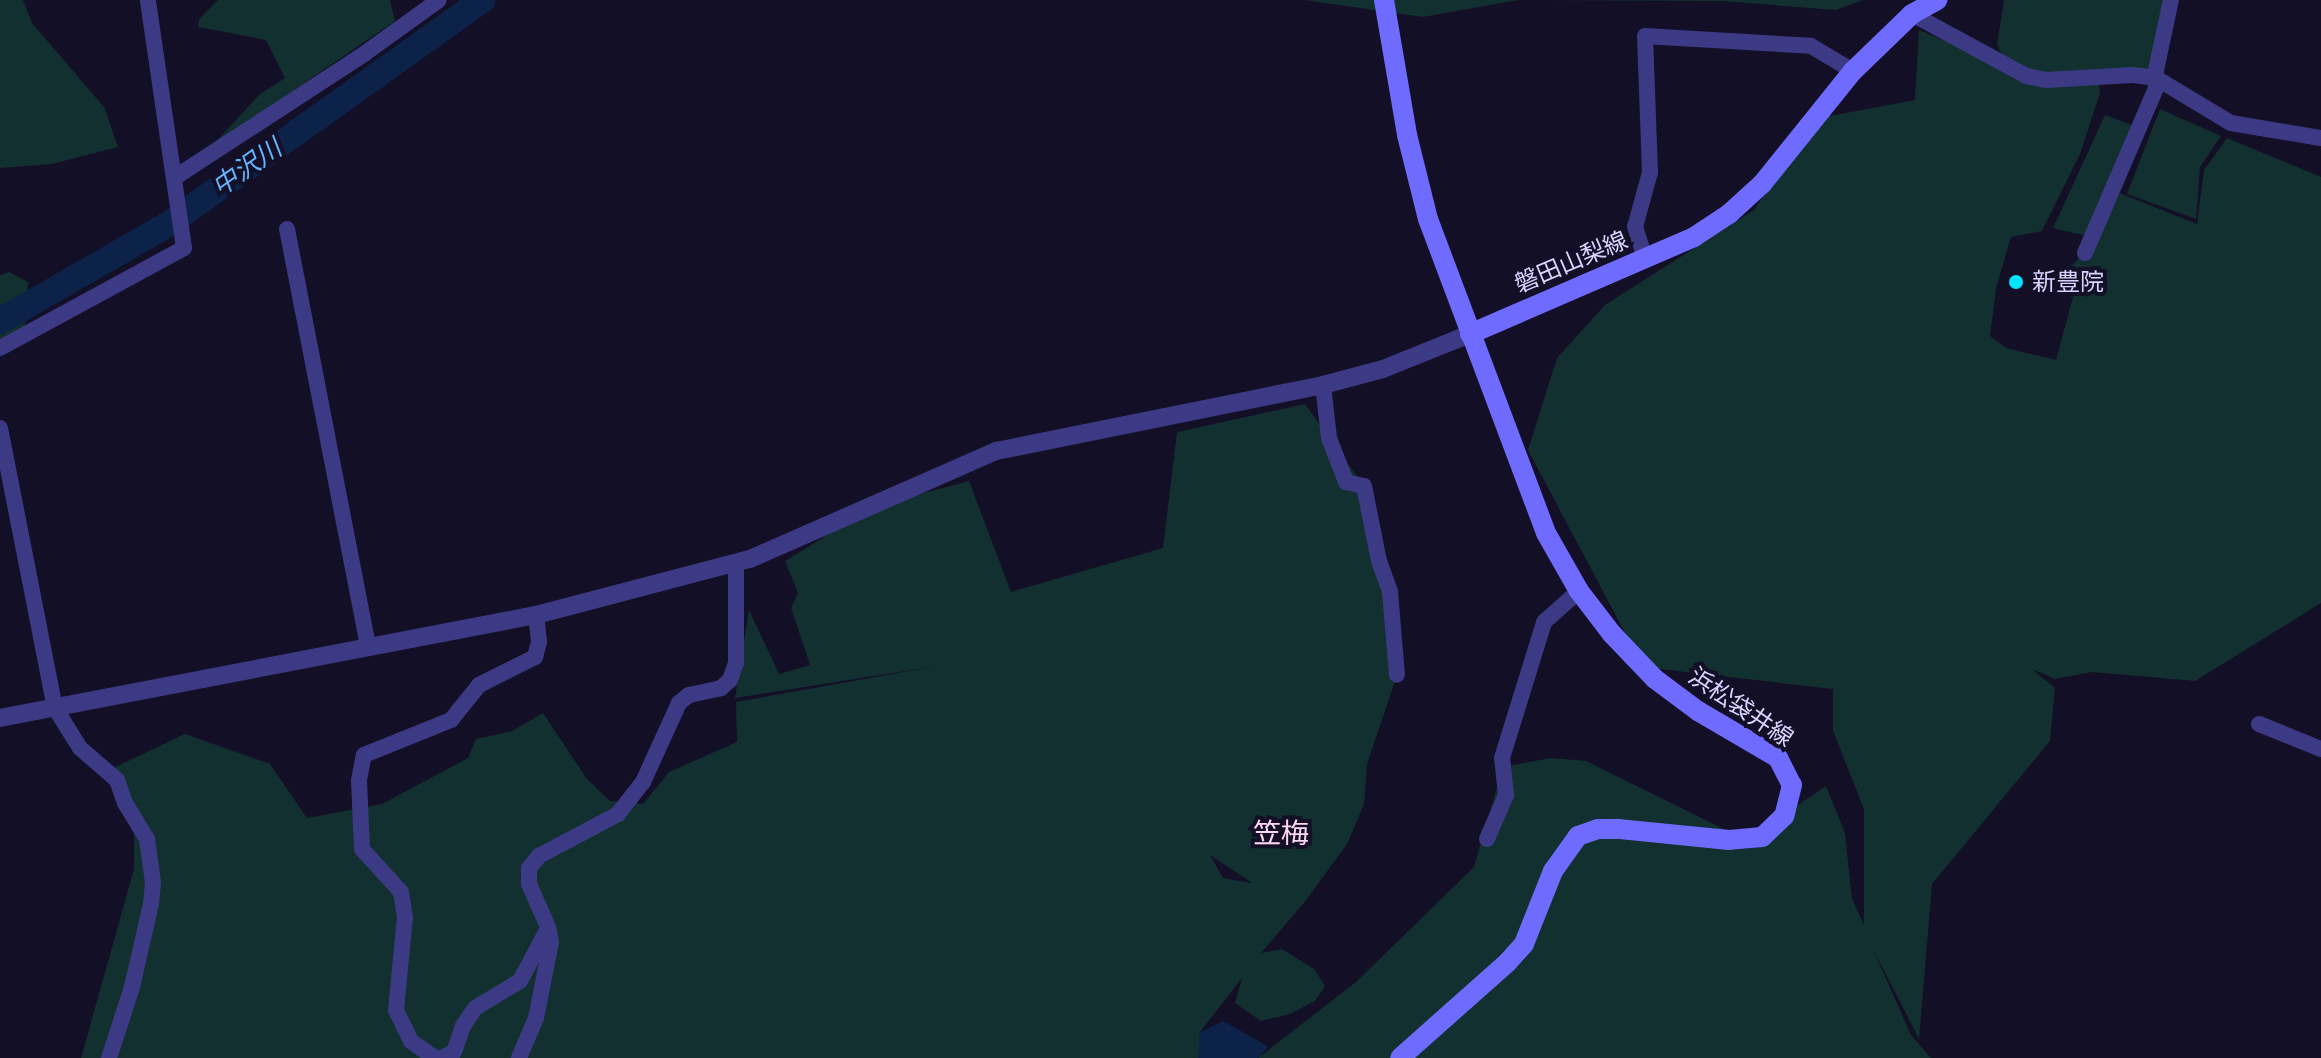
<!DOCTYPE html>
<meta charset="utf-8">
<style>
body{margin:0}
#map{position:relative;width:2321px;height:1058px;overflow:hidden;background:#130f26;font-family:"Space Grotesk","Noto Sans JP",sans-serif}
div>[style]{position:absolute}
.green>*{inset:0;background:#12302f}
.water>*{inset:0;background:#0c2248}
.river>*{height:26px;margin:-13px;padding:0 13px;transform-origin:13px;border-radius:13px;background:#0c2248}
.minor>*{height:16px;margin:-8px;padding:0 8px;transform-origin:8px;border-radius:8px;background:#3d3a85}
.tertiary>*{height:18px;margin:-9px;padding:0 9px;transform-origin:9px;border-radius:9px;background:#3d3a85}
.secondary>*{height:20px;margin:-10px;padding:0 10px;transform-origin:10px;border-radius:10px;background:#6f6bff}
.dots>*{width:22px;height:22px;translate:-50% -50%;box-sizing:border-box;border:4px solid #130f26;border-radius:50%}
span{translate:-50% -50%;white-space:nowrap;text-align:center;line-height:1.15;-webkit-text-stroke:8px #130f26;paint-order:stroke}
.street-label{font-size:24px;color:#d9d4ff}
.poi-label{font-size:24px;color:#d9d4ff}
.left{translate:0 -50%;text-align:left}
.water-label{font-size:26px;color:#62b6ff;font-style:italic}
.quarter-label{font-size:28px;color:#ffd6f0}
</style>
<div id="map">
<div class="green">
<div style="clip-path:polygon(0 0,23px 0,32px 23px,104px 107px,118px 147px,52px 164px,0 168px)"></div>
<div style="clip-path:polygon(218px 0,390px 0,395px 21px,212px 146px,260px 94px,285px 78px,266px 40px,198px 27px,199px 19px)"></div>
<div style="clip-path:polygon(1304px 0,1518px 0,1423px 17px)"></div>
<div style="clip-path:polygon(1529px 0,1863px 0,1836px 10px,1723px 1px)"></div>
<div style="clip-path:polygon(2004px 0,2165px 0,2155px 75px,2098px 77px,2100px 93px,2080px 154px,2042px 231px,2011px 237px,1996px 288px,1990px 336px,2006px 348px,2056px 360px,2073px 297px,2046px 290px,2085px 253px,2091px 237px,2053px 228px,2105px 115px,2134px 126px,2112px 190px,2197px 224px,2204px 170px,2227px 138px,2321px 177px,2321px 603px,2195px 681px,2092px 672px,2055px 679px,2032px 669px,2055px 688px,2050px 741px,1932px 884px,1919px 1039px,1873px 949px,1911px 1035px,1931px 1058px,1258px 1058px,1356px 982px,1474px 867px,1503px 767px,1551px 758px,1586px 761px,1746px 840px,1826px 786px,1845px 833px,1852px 899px,1864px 925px,1864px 809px,1833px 731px,1833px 689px,1643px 667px,1528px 450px,1557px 358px,1605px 305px,1754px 210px,1814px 119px,1915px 100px,1919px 30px,2006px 66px,1997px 44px)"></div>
<div style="clip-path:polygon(2160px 109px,2221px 136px,2200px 167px,2196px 219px,2127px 194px)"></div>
<div style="clip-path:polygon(9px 272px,28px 282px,24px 340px,0 350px,0 275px)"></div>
<div style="clip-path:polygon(evenodd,1305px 404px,1364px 486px,1397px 675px,1367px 764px,1364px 804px,1347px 844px,1304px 903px,1261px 953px,1282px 949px,1314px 969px,1325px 986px,1315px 1001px,1290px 1014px,1261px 1021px,1235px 1003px,1242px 978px,1200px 1032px,1199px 1058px,81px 1058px,134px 869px,134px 807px,109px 770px,185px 734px,270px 764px,307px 818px,382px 804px,468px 758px,476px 739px,512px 731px,543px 713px,587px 779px,610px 801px,643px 804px,669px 772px,737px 742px,736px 702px,937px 666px,735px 698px,749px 610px,779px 674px,810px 665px,791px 608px,798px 593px,785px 561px,875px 506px,969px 481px,1011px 592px,1163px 548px,1177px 432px,1305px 404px,1210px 855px,1251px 882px,1251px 883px,1223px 878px,1210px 855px)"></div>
</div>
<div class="water">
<div style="clip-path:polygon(1223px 1021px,1261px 1042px,1268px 1047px,1258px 1058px,1198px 1058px,1200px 1032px)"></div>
</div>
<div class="river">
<div style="left:0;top:321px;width:193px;rotate:-29.9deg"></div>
<div style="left:167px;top:225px;width:388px;rotate:-35.5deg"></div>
</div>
<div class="minor">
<div style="left:1912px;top:14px;width:130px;rotate:28.5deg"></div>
<div style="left:2026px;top:76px;width:20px;rotate:11deg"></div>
<div style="left:2046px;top:80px;width:87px;rotate:-3.3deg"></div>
<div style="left:2133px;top:75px;width:23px;rotate:7deg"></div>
<div style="left:2156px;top:78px;width:87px;rotate:31deg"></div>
<div style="left:2231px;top:123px;width:91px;rotate:9.5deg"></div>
<div style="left:174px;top:178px;width:227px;rotate:-33.1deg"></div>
<div style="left:364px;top:54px;width:92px;rotate:-35.8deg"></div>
<div style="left:287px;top:229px;width:426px;rotate:79deg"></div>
<div style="left:2085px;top:253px;width:180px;rotate:-66.7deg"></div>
<div style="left:2156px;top:88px;width:13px;rotate:-94deg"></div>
<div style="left:2155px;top:75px;width:77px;rotate:-78deg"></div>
<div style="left:1645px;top:259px;width:34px;rotate:-107deg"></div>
<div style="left:1635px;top:227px;width:57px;rotate:-74.7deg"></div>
<div style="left:1650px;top:172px;width:136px;rotate:-92.1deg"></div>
<div style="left:1645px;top:36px;width:166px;rotate:3.4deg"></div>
<div style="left:1811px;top:46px;width:49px;rotate:30.8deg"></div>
<div style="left:0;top:348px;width:209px;rotate:-28.5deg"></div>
<div style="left:184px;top:248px;width:251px;rotate:-98.3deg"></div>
<div style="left:1323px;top:385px;width:53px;rotate:83.5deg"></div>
<div style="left:1329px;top:438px;width:19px;rotate:69deg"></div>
<div style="left:1336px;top:456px;width:28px;rotate:69deg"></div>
<div style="left:1346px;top:482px;width:18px;rotate:13deg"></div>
<div style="left:1364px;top:486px;width:76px;rotate:78.7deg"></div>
<div style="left:1379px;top:561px;width:33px;rotate:70deg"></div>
<div style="left:1390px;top:592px;width:83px;rotate:85.2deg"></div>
<div style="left:0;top:428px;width:285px;rotate:78.9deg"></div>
<div style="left:55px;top:708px;width:47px;rotate:58deg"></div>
<div style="left:80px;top:748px;width:49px;rotate:40.9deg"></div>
<div style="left:117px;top:780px;width:24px;rotate:71deg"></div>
<div style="left:125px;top:803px;width:42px;rotate:58.6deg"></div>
<div style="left:147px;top:839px;width:43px;rotate:82.1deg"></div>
<div style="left:153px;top:882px;width:22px;rotate:95deg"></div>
<div style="left:151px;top:904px;width:85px;rotate:102.9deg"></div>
<div style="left:132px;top:987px;width:75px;rotate:107.9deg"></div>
<div style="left:2259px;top:724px;width:67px;rotate:22deg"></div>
<div style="left:1487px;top:839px;width:48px;rotate:-66.6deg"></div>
<div style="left:1506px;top:795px;width:37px;rotate:-96deg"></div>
<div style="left:1502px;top:758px;width:142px;rotate:-72.8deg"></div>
<div style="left:1544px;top:622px;width:47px;rotate:-41.5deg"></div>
<div style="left:435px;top:1058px;width:29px;rotate:-145deg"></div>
<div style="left:411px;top:1041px;width:34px;rotate:-116deg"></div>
<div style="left:396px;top:1010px;width:93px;rotate:-84.5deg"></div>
<div style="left:405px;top:917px;width:25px;rotate:-99deg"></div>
<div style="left:401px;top:892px;width:58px;rotate:-132.2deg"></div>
<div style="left:362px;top:849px;width:69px;rotate:-92.5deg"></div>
<div style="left:359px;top:780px;width:25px;rotate:-79deg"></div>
<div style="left:364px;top:755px;width:94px;rotate:-21.9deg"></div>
<div style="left:451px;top:720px;width:45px;rotate:-51.3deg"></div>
<div style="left:479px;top:685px;width:63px;rotate:-26.6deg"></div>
<div style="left:535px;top:657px;width:16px;rotate:-75deg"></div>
<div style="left:539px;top:642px;width:27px;rotate:-96deg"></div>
<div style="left:442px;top:1058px;width:13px;rotate:-27deg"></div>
<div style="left:454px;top:1052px;width:28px;rotate:-71deg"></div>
<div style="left:463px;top:1026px;width:22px;rotate:-56deg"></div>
<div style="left:475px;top:1008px;width:52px;rotate:-31deg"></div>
<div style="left:520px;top:981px;width:55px;rotate:-62deg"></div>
<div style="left:519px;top:1058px;width:43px;rotate:-67deg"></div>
<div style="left:536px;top:1018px;width:77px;rotate:-78.8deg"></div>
<div style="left:551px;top:942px;width:15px;rotate:-101deg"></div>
<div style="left:548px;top:927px;width:47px;rotate:-113.8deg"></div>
<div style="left:529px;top:884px;width:16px;rotate:-90deg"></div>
<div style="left:529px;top:868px;width:16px;rotate:-50deg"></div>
<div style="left:539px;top:856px;width:89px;rotate:-28deg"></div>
<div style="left:618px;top:814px;width:41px;rotate:-52deg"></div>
<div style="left:643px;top:782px;width:87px;rotate:-65.5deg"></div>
<div style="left:679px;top:703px;width:13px;rotate:-39deg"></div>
<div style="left:689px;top:695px;width:33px;rotate:-12deg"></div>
<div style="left:721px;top:688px;width:12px;rotate:-42deg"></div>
<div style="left:730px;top:680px;width:18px;rotate:-71deg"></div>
<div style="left:736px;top:663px;width:100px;rotate:-90deg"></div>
</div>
<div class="tertiary">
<div style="left:0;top:718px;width:546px;rotate:-10.88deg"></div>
<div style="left:536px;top:615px;width:221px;rotate:-14.7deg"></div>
<div style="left:750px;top:559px;width:269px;rotate:-23.7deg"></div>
<div style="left:996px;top:451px;width:334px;rotate:-11.4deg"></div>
<div style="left:1323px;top:385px;width:62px;rotate:-14.9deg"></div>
<div style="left:1383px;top:369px;width:94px;rotate:-21.9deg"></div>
</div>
<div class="secondary">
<div style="left:1384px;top:0;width:137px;rotate:80.3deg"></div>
<div style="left:1407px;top:135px;width:87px;rotate:76deg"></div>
<div style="left:1428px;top:219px;width:335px;rotate:69.4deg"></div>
<div style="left:1546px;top:533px;width:67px;rotate:60.4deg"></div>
<div style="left:1579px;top:591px;width:54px;rotate:52.5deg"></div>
<div style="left:1612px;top:634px;width:62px;rotate:46.3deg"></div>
<div style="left:1655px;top:679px;width:54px;rotate:36.7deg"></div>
<div style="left:1698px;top:711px;width:93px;rotate:30.4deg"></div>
<div style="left:1778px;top:758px;width:30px;rotate:63deg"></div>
<div style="left:1792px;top:785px;width:32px;rotate:104deg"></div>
<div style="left:1784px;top:816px;width:30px;rotate:136deg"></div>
<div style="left:1762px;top:837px;width:33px;rotate:175deg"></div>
<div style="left:1729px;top:840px;width:112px;rotate:-174.3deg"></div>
<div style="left:1618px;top:829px;width:20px;rotate:180deg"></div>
<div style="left:1598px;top:829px;width:21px;rotate:161deg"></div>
<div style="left:1578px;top:836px;width:43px;rotate:125.5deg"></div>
<div style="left:1553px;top:871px;width:79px;rotate:111.7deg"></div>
<div style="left:1524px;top:944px;width:24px;rotate:132deg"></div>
<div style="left:1508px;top:962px;width:144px;rotate:138.4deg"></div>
<div style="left:1470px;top:334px;width:244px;rotate:-23.4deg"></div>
<div style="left:1694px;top:237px;width:42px;rotate:-33.3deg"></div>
<div style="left:1729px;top:214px;width:45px;rotate:-42.3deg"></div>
<div style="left:1762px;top:184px;width:145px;rotate:-51.2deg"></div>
<div style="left:1853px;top:71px;width:82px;rotate:-44deg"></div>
<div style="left:1912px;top:14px;width:29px;rotate:-29deg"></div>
</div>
<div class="dots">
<div style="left:2016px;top:282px;background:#00e5ff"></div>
</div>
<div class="street-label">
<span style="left:1571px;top:262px;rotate:-23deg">磐田山梨線</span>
<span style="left:1741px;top:707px;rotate:34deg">浜松袋井線</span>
</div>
<div class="poi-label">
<span class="left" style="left:2032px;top:282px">新豊院</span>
</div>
<div class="water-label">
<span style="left:247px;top:168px;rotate:-35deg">中沢川</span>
</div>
<div class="quarter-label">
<span style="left:1281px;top:833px">笠梅</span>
</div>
</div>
